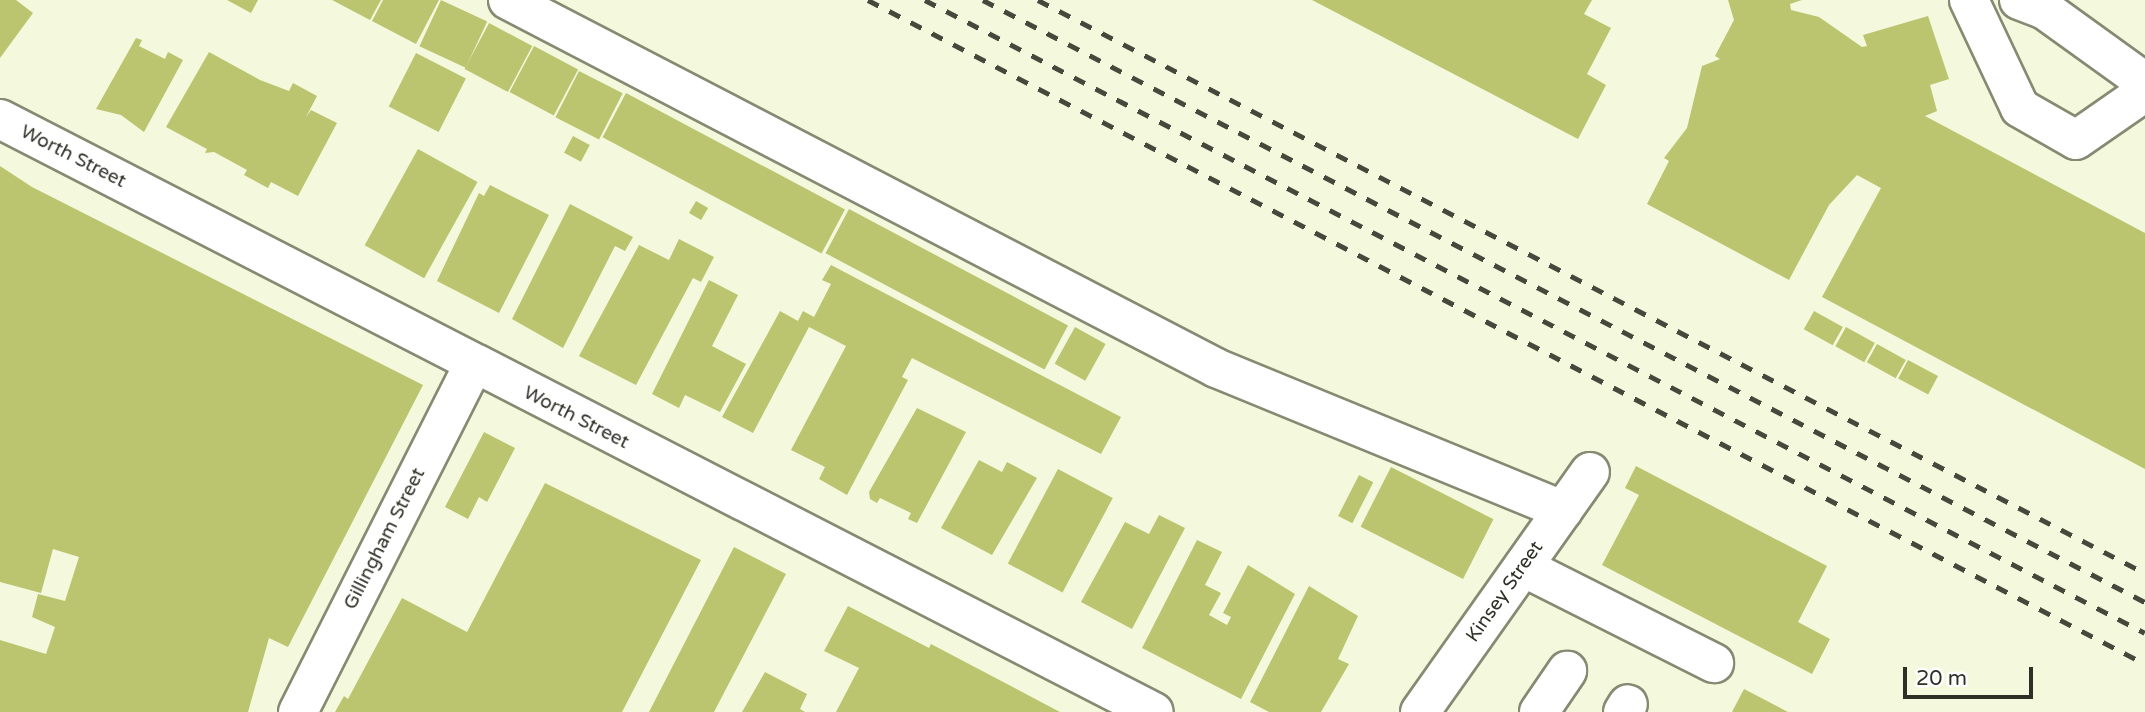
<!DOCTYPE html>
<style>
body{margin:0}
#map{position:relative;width:2145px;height:712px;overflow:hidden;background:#f4f8dd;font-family:"Varela Round",sans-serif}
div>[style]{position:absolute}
.building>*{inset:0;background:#bbc56f;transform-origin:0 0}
.roads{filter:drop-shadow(2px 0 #868a72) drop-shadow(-2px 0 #868a72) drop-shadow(0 2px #868a72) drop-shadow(0 -2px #868a72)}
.minor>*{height:38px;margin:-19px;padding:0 19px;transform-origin:19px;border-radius:19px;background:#fff}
.rail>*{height:5px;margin-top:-2.5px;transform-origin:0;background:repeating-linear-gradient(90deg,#46483c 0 12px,transparent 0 24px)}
span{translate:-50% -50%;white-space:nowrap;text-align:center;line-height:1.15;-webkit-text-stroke:5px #fff;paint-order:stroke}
.street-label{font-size:19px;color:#2e3026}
.scale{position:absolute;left:1903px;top:667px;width:130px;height:32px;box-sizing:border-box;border:4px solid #2e3026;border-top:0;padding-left:9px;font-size:21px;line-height:24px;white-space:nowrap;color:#2e3026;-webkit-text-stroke:5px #fff;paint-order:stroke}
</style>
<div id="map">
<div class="building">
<div style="clip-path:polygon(0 0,16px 0,33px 13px,0 58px)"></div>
<div style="clip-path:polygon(227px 0,258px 0,251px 13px)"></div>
<div style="clip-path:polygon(332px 0,381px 0,370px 20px)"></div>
<div style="clip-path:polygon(383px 0,439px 0,416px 44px,372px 21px)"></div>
<div style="left:441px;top:0;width:51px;height:51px;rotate:25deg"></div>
<div style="clip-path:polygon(1312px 0,1592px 0,1584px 14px,1611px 28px,1587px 74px,1606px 85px,1578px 139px)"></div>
<div style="clip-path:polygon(1728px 0,1802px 0,1790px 4px,1791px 10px,1819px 17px,1862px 47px,1867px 46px,1863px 35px,1928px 16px,1949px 79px,1930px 85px,1937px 111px,1925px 116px,2145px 233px,2145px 469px,1822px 297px,1881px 188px,1857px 175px,1829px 205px,1789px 280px,1647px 204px,1669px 161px,1664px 158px,1687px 128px,1702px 66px,1720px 59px,1715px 56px,1734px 20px)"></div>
<div style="left:489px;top:23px;width:49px;height:52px;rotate:28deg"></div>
<div style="clip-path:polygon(136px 38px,142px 40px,139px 46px,165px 59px,168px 52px,183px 60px,144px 132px,121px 115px,96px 109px)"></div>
<div style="left:534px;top:46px;width:50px;height:52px;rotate:28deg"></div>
<div style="clip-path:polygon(209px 52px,260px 80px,289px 91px,293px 83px,317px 96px,306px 117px,311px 110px,337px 123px,298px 196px,271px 182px,268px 188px,244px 175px,247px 170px,214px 152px,205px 153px,207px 149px,166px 127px)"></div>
<div style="left:416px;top:53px;width:56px;height:60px;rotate:27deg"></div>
<div style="left:579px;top:71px;width:49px;height:52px;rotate:27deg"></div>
<div style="left:626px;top:93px;width:248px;height:50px;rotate:28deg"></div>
<div style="left:573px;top:136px;width:19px;height:19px;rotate:28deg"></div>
<div style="left:418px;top:149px;width:68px;height:110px;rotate:29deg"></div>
<div style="clip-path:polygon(0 166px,32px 187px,423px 385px,288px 647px,269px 638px,248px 712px,0 712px,0 640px,46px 654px,55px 627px,32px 617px,38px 594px,65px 601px,79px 557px,53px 549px,41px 593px,0 582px)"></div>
<div style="clip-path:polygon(490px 185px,549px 215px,499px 313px,437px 281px,479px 193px,484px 196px)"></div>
<div style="left:696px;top:201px;width:14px;height:14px;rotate:30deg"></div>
<div style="clip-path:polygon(570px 204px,633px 237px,625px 251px,615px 246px,563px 348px,512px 319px)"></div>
<div style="left:849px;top:209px;width:248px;height:50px;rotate:28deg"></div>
<div style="clip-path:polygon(679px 239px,714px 257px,701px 282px,693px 278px,636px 385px,579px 356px,639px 245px,669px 260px)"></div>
<div style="clip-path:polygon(831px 265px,1121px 417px,1101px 454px,912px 358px,902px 377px,908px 380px,847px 495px,819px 479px,825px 467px,791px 450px,846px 346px,809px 327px,753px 433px,722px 417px,780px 311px,798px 321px,803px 311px,814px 317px,831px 284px,822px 280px)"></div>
<div style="clip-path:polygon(709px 280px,738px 295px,712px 346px,746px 364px,720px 412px,685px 395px,679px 408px,652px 394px)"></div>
<div style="left:1814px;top:311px;width:33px;height:21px;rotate:29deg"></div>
<div style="left:1075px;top:327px;width:35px;height:42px;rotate:29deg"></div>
<div style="left:1846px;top:327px;width:33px;height:22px;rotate:29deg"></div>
<div style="left:1877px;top:344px;width:33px;height:21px;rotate:29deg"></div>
<div style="left:1908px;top:360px;width:34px;height:21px;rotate:28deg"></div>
<div style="clip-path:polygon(917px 408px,966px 432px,917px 523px,908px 519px,911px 513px,880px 498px,877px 503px,870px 499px,869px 492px)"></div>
<div style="clip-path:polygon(484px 432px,515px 448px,487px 502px,479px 497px,468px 519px,445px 507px)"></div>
<div style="clip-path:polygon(979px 460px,1002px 472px,1007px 462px,1037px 478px,992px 555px,941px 528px)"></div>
<div style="clip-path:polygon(1636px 466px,1827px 566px,1798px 622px,1830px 639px,1812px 674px,1602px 565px,1639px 495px,1625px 488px)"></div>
<div style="left:1391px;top:467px;width:115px;height:67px;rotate:27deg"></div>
<div style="left:1058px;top:469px;width:62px;height:107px;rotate:28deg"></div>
<div style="left:1359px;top:475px;width:16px;height:46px;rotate:27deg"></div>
<div style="clip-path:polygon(545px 483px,701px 560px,622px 712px,335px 712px,344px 696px,348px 699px,402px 598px,467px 632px)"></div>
<div style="clip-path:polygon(1159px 515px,1185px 528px,1132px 629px,1081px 602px,1125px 522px,1149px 534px)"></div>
<div style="clip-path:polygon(1197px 540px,1222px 552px,1205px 585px,1221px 593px,1209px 615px,1227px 625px,1231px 617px,1223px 613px,1248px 565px,1295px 594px,1241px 699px,1142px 648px)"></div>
<div style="clip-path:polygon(734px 547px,786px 574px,714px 712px,649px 712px)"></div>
<div style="clip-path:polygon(1309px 586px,1358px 616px,1338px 659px,1349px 664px,1321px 712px,1269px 712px,1250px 702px)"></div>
<div style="clip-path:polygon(848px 606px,929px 648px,931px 644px,1060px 712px,836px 712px,859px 668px,824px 651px)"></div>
<div style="clip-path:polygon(765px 672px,807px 694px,800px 709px,805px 712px,742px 712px)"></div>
<div style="clip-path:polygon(1744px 689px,1788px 712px,1732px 712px)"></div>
</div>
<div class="roads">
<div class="minor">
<div style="left:508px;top:0;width:798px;rotate:27.46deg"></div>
<div style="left:1216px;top:368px;width:375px;rotate:22.3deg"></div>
<div style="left:1969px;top:0;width:119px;rotate:64.7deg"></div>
<div style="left:2020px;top:108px;width:64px;rotate:29.7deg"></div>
<div style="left:2076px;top:140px;width:84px;rotate:-34.8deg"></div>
<div style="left:2019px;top:0;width:28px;rotate:21deg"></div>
<div style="left:2045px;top:10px;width:123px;rotate:35.8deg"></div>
<div style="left:0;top:119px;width:1297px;rotate:27.2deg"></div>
<div style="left:1523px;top:567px;width:214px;rotate:26.7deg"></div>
<div style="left:298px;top:712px;width:389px;rotate:-63.2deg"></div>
<div style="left:1420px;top:712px;width:294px;rotate:-54.7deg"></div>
<div style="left:1539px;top:712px;width:50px;rotate:-55.7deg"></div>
<div style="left:1623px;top:712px;width:9px;rotate:-58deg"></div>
</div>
</div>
<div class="rail">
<div style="left:868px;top:0;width:1439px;rotate:27.47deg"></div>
<div style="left:925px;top:0;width:1374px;rotate:27.42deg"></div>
<div style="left:983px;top:0;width:1309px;rotate:27.39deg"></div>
<div style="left:1038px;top:0;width:1247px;rotate:27.37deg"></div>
</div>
<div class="street-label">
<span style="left:73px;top:157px;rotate:27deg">Worth Street</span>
<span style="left:576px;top:418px;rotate:27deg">Worth Street</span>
<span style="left:385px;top:539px;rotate:-63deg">Gillingham Street</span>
<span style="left:1505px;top:592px;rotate:-55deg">Kinsey Street</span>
</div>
<div class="scale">20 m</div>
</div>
